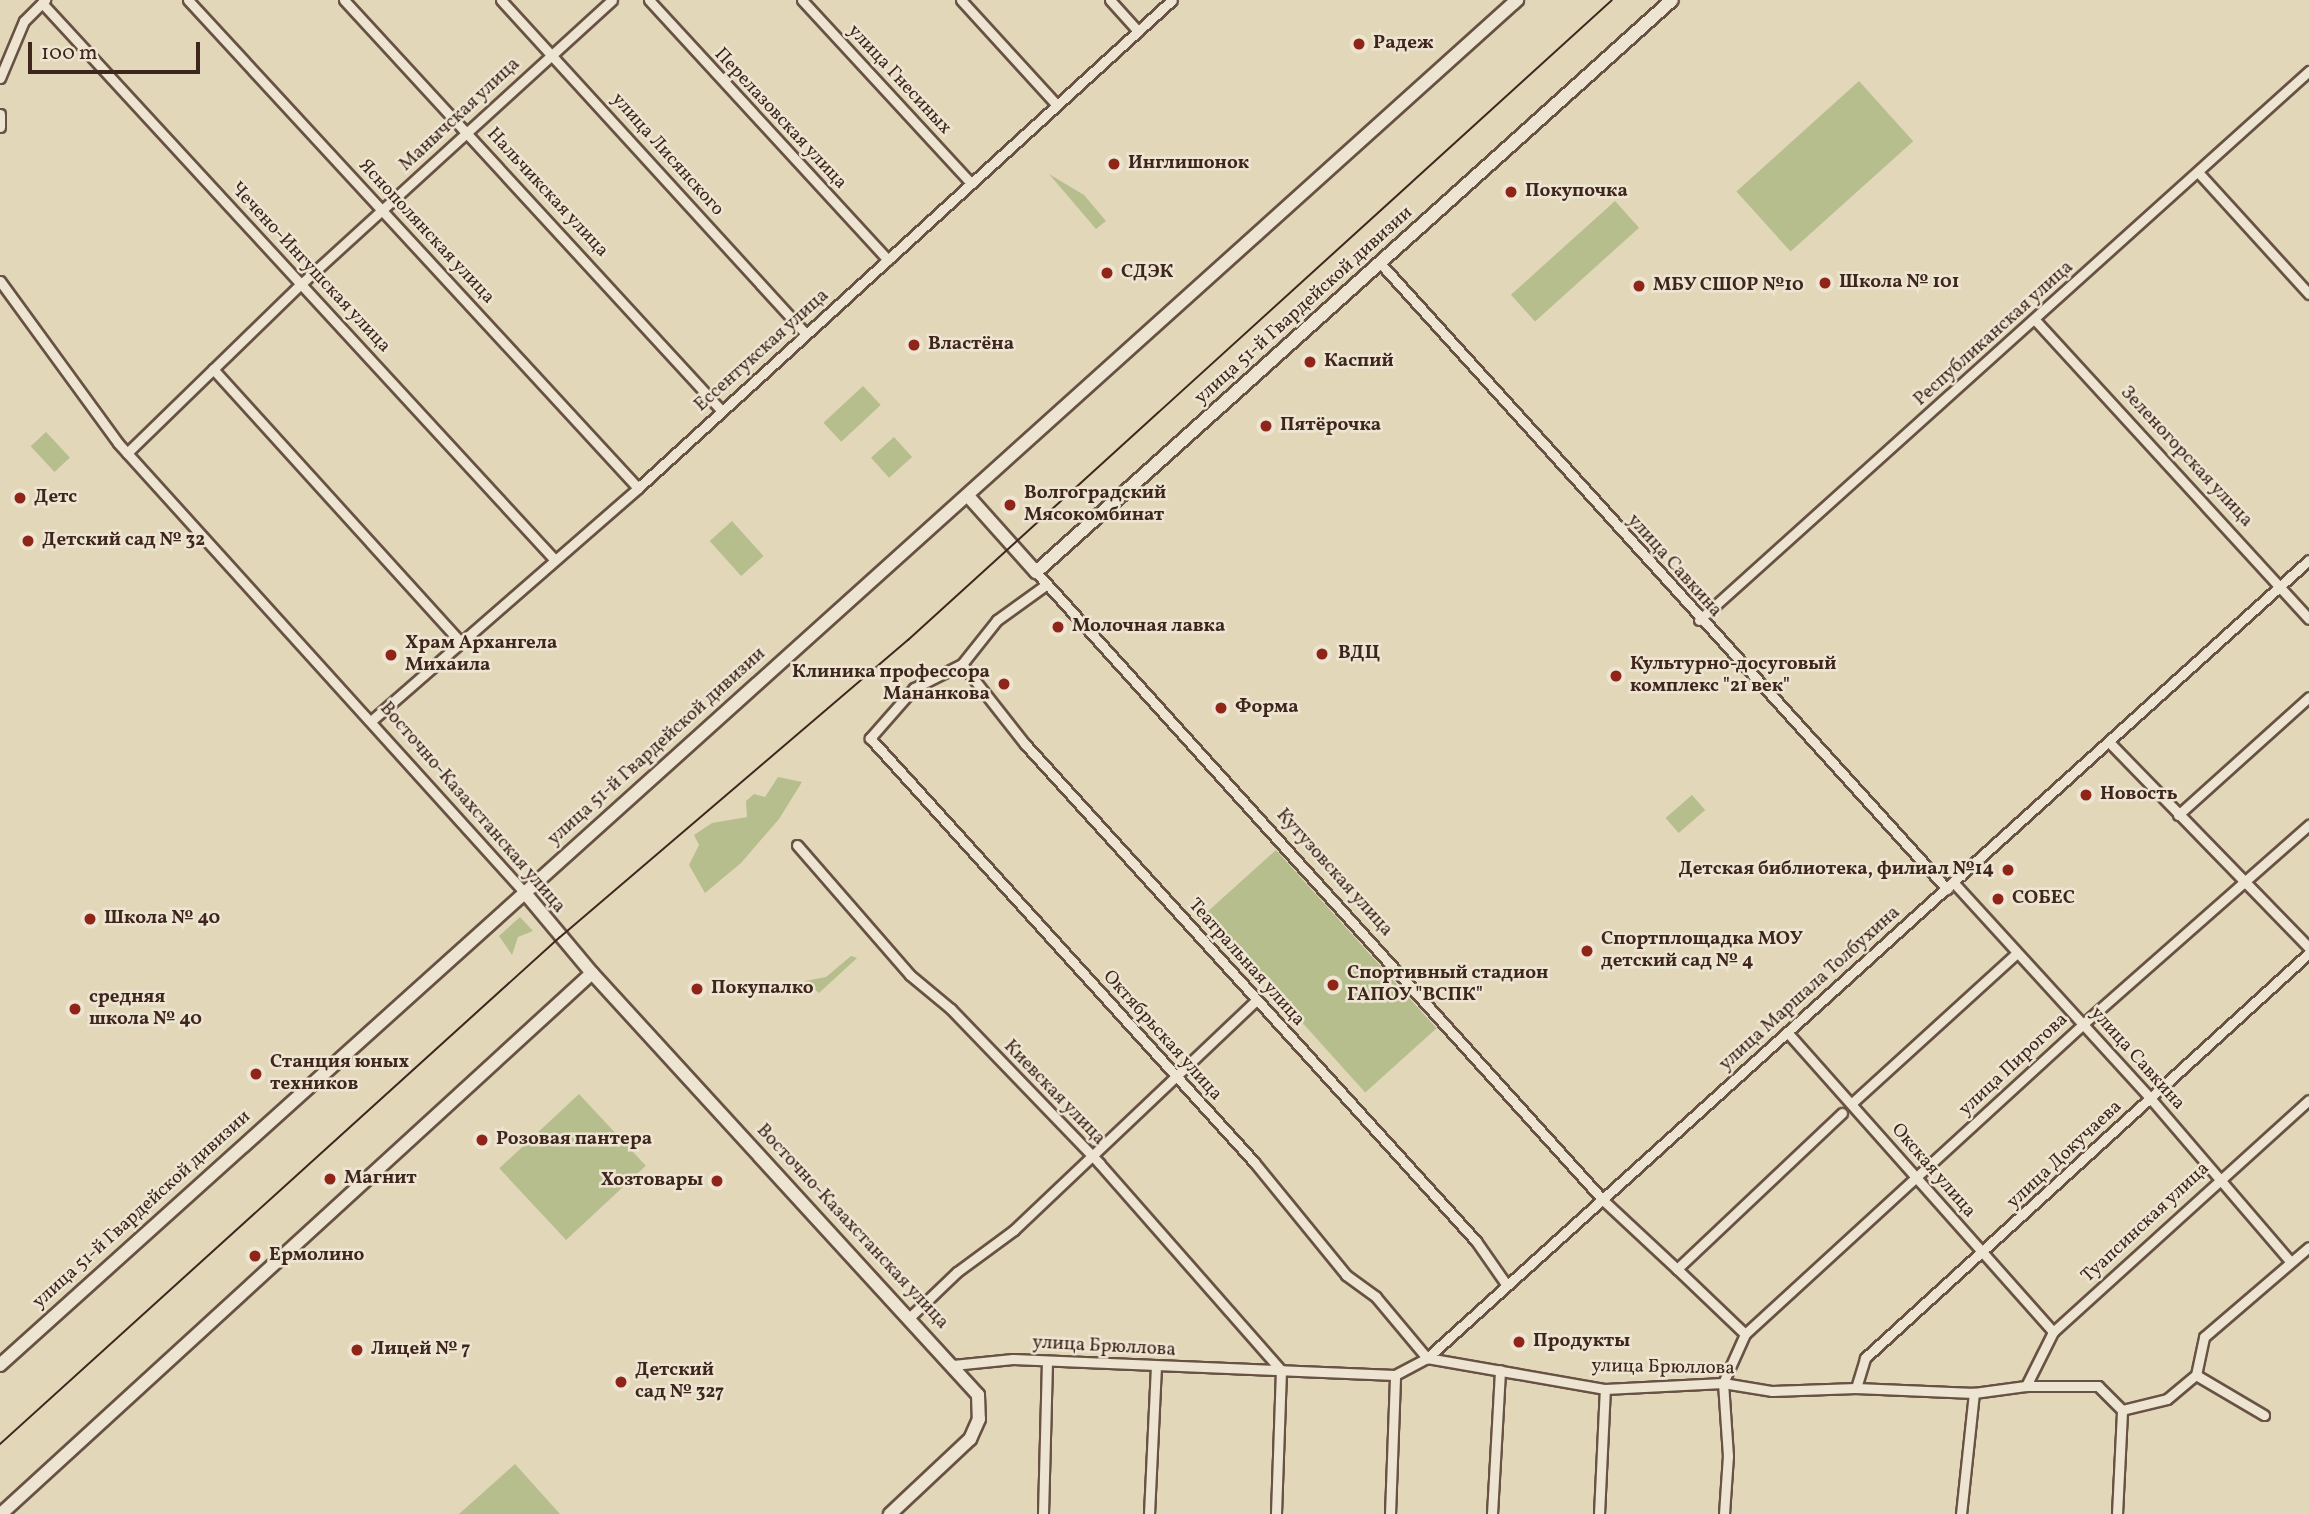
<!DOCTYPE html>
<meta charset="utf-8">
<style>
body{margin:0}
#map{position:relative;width:2309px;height:1514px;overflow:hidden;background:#e3d7b9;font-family:Vollkorn,serif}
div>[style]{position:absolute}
.green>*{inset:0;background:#b6be8e;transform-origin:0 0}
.roads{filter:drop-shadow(2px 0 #685244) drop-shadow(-2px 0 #685244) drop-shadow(0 2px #685244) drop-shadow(0 -2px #685244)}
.street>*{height:9px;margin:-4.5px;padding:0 4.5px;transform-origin:4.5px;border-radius:4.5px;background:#ede5d2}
.secondary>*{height:12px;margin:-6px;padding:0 6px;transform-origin:6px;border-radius:6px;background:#ede5d2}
.tram>*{height:2px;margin:-1px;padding:0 1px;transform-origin:1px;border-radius:1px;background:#3f261d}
.dots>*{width:19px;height:19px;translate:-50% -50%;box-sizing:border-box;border:4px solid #ede5d2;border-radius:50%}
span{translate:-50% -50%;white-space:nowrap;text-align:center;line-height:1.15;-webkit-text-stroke:5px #ede5d2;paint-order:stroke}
.poi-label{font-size:19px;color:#3f261d;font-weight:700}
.left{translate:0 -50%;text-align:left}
.right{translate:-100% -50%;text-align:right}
.street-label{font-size:19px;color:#3f261d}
.scale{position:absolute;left:28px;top:42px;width:172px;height:32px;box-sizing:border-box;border:4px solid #3f261d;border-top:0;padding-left:9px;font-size:21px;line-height:24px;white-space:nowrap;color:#3f261d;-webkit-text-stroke:5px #ede5d2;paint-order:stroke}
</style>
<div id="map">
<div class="green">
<div style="left:1859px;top:81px;width:81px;height:165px;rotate:48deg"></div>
<div style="clip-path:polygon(1049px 174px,1084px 195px,1106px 221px,1096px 229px)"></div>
<div style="left:1615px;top:201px;width:36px;height:140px;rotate:48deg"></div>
<div style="left:863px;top:386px;width:26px;height:54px;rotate:47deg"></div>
<div style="left:46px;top:432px;width:35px;height:21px;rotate:47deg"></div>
<div style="left:894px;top:437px;width:27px;height:31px;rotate:48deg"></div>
<div style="left:732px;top:521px;width:47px;height:30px;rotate:48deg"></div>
<div style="clip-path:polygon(778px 777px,802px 782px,779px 819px,741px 863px,705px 893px,689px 865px,699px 845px,694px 835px,712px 823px,747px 817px,746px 801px,754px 794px,765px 797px)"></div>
<div style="left:1692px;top:795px;width:20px;height:35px;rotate:49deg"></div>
<div style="left:1276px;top:850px;width:240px;height:96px;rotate:48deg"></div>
<div style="clip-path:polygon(520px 917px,533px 931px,518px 937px,512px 955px,499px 936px)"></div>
<div style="clip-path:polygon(851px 956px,857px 958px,819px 993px,805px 981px,826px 977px)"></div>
<div style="left:579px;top:1094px;width:98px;height:109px;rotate:47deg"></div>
<div style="clip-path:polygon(515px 1464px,560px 1514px,459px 1514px)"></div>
</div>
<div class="roads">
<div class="street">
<div style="left:188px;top:0;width:664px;rotate:47.32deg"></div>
<div style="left:344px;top:0;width:558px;rotate:47.4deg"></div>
<div style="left:501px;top:0;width:452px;rotate:47.6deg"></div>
<div style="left:649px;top:0;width:353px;rotate:47.4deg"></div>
<div style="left:802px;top:0;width:249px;rotate:47.3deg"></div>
<div style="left:961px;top:0;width:142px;rotate:47.6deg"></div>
<div style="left:1110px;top:0;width:42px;rotate:47.9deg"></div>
<div style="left:42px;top:3px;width:754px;rotate:47.36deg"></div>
<div style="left:0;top:78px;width:62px;rotate:-67.2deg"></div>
<div style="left:24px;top:21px;width:30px;rotate:-45deg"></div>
<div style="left:0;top:114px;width:13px;rotate:90deg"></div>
<div style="left:2198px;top:172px;width:165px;rotate:47.7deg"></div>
<div style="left:1380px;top:263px;width:845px;rotate:47.83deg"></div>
<div style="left:0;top:281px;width:200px;rotate:53.9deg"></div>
<div style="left:118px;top:443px;width:607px;rotate:47.87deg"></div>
<div style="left:2036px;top:321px;width:404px;rotate:47.5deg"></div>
<div style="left:213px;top:369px;width:367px;rotate:47.8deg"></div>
<div style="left:127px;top:453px;width:243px;rotate:-44.2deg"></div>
<div style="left:301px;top:284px;width:421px;rotate:-42.4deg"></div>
<div style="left:1036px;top:572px;width:846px;rotate:47.92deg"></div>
<div style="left:1603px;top:1200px;width:101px;rotate:43deg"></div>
<div style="left:1047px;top:584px;width:62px;rotate:144.2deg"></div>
<div style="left:997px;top:620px;width:56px;rotate:128.5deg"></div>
<div style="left:962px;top:664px;width:54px;rotate:153.4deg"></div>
<div style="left:914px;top:688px;width:67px;rotate:131.3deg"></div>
<div style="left:870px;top:738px;width:572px;rotate:47.83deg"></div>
<div style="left:1254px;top:1162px;width:146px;rotate:50.8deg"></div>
<div style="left:1346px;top:1275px;width:37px;rotate:36deg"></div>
<div style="left:1376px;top:1297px;width:80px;rotate:50.1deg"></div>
<div style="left:1699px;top:620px;width:821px;rotate:-41.99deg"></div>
<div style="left:962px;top:664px;width:102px;rotate:51.8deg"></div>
<div style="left:1025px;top:744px;width:671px;rotate:47.78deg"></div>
<div style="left:1476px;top:1241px;width:52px;rotate:55.1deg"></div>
<div style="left:371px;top:721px;width:354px;rotate:-41.1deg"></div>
<div style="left:638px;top:488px;width:723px;rotate:-42.42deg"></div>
<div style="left:2109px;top:742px;width:287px;rotate:45.8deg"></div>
<div style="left:2178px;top:815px;width:176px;rotate:-42deg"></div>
<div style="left:797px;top:845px;width:172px;rotate:49deg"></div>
<div style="left:910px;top:975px;width:53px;rotate:39.7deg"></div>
<div style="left:951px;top:1009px;width:214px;rotate:46.1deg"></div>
<div style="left:1099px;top:1163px;width:276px;rotate:48.7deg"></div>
<div style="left:1281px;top:1370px;width:144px;rotate:92deg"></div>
<div style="left:1954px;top:883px;width:292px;rotate:47.6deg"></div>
<div style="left:2151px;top:1099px;width:213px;rotate:49.4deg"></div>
<div style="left:1787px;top:1032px;width:401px;rotate:48.4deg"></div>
<div style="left:1852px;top:1103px;width:223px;rotate:-42.3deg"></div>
<div style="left:910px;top:1317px;width:65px;rotate:-43.8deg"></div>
<div style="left:957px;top:1272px;width:71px;rotate:-36.4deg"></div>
<div style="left:1014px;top:1230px;width:334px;rotate:-43.5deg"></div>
<div style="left:1745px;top:1334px;width:457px;rotate:-42.5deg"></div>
<div style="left:2082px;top:1025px;width:303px;rotate:-41.4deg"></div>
<div style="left:1427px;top:1358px;width:181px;rotate:9.9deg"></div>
<div style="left:1605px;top:1389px;width:118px;rotate:-2.9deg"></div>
<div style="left:1723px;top:1383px;width:50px;rotate:9.3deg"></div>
<div style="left:1772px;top:1391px;width:84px;rotate:-2deg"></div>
<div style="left:1856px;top:1388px;width:118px;rotate:2.4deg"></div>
<div style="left:1974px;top:1393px;width:52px;rotate:-7.7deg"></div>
<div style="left:2026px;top:1386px;width:72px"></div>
<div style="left:2098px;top:1386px;width:34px;rotate:45deg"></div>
<div style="left:2122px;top:1410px;width:46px;rotate:-13.7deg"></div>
<div style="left:2167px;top:1399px;width:38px;rotate:-40deg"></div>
<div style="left:2196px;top:1375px;width:79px;rotate:30.5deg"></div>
<div style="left:953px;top:1365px;width:60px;rotate:-5.7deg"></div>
<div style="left:1013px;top:1359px;width:382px;rotate:2.4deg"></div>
<div style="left:1395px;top:1375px;width:36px;rotate:-28deg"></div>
<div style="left:1427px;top:1358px;width:1189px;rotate:-42.14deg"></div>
<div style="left:2196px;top:1375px;width:39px;rotate:-78deg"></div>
<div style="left:2204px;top:1337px;width:138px;rotate:-40.6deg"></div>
<div style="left:2026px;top:1386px;width:60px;rotate:-63.4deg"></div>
<div style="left:2053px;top:1332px;width:345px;rotate:-42.2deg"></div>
<div style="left:1856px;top:1388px;width:31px;rotate:-73deg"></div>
<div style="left:1865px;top:1358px;width:601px;rotate:-42.37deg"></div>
<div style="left:1043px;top:1514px;width:153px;rotate:-88.5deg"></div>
<div style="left:1149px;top:1514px;width:146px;rotate:-87.3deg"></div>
<div style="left:1390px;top:1514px;width:139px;rotate:-87.9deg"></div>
<div style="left:1492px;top:1514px;width:144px;rotate:-86.8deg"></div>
<div style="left:1599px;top:1514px;width:125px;rotate:-87.3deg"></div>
<div style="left:1724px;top:1514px;width:58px;rotate:-86.1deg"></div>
<div style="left:1728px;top:1456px;width:73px;rotate:-93.9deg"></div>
<div style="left:1723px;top:1383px;width:54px;rotate:-65.8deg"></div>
<div style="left:1745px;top:1334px;width:94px;rotate:-136.3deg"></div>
<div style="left:1677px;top:1269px;width:227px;rotate:-43.4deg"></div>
<div style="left:1961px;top:1514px;width:122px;rotate:-83.9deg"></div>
<div style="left:2117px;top:1514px;width:104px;rotate:-87.2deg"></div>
</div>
<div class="secondary">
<div style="left:968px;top:496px;width:102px;rotate:48.2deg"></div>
<div style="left:1036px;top:572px;width:855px;rotate:-41.97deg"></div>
<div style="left:525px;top:893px;width:104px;rotate:50.1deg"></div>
<div style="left:592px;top:973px;width:572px;rotate:47.55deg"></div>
<div style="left:978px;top:1395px;width:24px;rotate:88deg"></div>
<div style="left:979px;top:1419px;width:22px;rotate:114deg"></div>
<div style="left:970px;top:1439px;width:110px;rotate:136.8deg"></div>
<div style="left:0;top:1365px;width:2041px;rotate:-41.98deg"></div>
<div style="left:1px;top:1514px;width:801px;rotate:-42.47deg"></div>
</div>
</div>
<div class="tram">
<div style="left:0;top:1444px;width:755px;rotate:-42.16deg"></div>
<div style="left:560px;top:937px;width:458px;rotate:-40.5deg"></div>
<div style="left:908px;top:640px;width:951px;rotate:-42.27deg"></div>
</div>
<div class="dots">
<div style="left:1359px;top:44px;background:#8f2418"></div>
<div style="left:1114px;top:164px;background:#8f2418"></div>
<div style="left:1511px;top:192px;background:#8f2418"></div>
<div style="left:1107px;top:273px;background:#8f2418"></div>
<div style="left:1825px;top:283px;background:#8f2418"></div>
<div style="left:1639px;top:286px;background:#8f2418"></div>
<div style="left:914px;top:345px;background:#8f2418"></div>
<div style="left:1310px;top:362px;background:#8f2418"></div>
<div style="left:1266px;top:426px;background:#8f2418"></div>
<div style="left:20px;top:498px;background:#8f2418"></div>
<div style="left:1010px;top:505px;background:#8f2418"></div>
<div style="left:28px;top:541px;background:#8f2418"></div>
<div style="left:1058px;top:627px;background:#8f2418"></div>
<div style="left:1322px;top:654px;background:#8f2418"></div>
<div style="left:391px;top:655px;background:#8f2418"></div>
<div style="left:1616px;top:676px;background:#8f2418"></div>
<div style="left:1004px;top:684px;background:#8f2418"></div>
<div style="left:1221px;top:708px;background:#8f2418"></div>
<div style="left:2086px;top:795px;background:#8f2418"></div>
<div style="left:2008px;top:870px;background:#8f2418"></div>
<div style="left:1998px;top:899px;background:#8f2418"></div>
<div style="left:90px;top:919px;background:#8f2418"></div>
<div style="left:1587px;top:951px;background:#8f2418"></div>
<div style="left:1333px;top:985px;background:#8f2418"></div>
<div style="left:697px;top:989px;background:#8f2418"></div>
<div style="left:75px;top:1009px;background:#8f2418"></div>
<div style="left:256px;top:1074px;background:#8f2418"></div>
<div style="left:482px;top:1140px;background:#8f2418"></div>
<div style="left:330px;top:1179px;background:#8f2418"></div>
<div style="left:717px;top:1181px;background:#8f2418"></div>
<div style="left:255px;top:1256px;background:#8f2418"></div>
<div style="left:1519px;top:1342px;background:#8f2418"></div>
<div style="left:357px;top:1350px;background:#8f2418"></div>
<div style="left:621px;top:1382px;background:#8f2418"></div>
</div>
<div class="poi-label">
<span class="left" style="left:1373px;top:44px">Радеж</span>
<span class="left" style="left:1128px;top:164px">Инглишонок</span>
<span class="left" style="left:1525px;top:192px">Покупочка</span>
<span class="left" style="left:1121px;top:273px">СДЭК</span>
<span class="left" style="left:1839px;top:283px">Школа № 101</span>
<span class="left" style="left:1653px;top:286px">МБУ СШОР №10</span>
<span class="left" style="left:928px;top:345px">Властёна</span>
<span class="left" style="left:1324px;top:362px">Каспий</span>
<span class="left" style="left:1280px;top:426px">Пятёрочка</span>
<span class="left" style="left:1024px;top:505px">Волгоградский<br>Мясокомбинат</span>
<span class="left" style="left:34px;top:498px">Детс</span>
<span class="left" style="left:42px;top:541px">Детский сад № 32</span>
<span class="left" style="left:1072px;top:627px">Молочная лавка</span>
<span class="left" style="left:405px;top:655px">Храм Архангела<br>Михаила</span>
<span class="left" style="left:1338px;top:654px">ВДЦ</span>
<span class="left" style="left:1630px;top:676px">Культурно-досуговый<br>комплекс "21 век"</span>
<span class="right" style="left:990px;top:684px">Клиника профессора<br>Мананкова</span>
<span class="left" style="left:1235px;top:708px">Форма</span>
<span class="left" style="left:2100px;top:795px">Новость</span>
<span class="right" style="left:1994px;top:870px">Детская библиотека, филиал №14</span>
<span class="left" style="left:2012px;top:899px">СОБЕС</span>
<span class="left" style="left:104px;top:919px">Школа № 40</span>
<span class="left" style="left:1601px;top:951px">Спортплощадка МОУ<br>детский сад № 4</span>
<span class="left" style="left:1347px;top:985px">Спортивный стадион<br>ГАПОУ "ВСПК"</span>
<span class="left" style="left:711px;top:989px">Покупалко</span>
<span class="left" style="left:89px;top:1009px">средняя<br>школа № 40</span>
<span class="left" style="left:270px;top:1074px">Станция юных<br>техников</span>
<span class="left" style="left:496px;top:1140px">Розовая пантера</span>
<span class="left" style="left:344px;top:1179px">Магнит</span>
<span class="right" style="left:703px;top:1181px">Хозтовары</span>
<span class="left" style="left:269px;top:1256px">Ермолино</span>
<span class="left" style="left:1533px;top:1342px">Продукты</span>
<span class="left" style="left:371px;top:1350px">Лицей № 7</span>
<span class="left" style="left:635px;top:1382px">Детский<br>сад № 327</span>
</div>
<div class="street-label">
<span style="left:899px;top:80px;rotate:47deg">улица Гнесиных</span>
<span style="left:460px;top:115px;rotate:-43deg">Манычская улица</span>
<span style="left:780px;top:119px;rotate:47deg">Перелазовская улица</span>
<span style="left:667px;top:155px;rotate:48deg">улица Лисянского</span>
<span style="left:547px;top:193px;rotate:47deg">Нальчикская улица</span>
<span style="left:426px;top:232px;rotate:47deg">Яснополянская улица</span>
<span style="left:310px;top:268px;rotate:47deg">Чечено-Ингушская улица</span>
<span style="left:1304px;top:306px;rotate:-42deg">улица 51-й Гвардейской дивизии</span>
<span style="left:1994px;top:334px;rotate:-42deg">Республиканская улица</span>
<span style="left:762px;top:351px;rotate:-42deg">Ессентукская улица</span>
<span style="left:2186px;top:457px;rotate:47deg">Зеленогорская улица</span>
<span style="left:1674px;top:566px;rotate:48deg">улица Савкина</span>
<span style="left:657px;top:747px;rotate:-42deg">улица 51-й Гвардейской дивизии</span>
<span style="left:472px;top:808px;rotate:49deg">Восточно-Казахстанская улица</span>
<span style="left:1334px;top:873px;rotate:48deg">Кутузовская улица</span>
<span style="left:1246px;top:963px;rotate:48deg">Театральная улица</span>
<span style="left:1810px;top:989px;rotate:-42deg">улица Маршала Толбухина</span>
<span style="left:1162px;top:1036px;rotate:48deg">Октябрьская улица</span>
<span style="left:2137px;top:1059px;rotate:48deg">улица Савкина</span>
<span style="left:2014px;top:1065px;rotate:-43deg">улица Пирогова</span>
<span style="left:1054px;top:1093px;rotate:46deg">Киевская улица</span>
<span style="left:2065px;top:1155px;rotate:-43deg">улица Докучаева</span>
<span style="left:1933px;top:1171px;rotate:49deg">Окская улица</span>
<span style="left:142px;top:1210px;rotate:-42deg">улица 51-й Гвардейской дивизии</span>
<span style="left:2146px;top:1223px;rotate:-43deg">Туапсинская улица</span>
<span style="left:852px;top:1227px;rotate:47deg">Восточно-Казахстанская улица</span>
<span style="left:1104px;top:1347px;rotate:3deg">улица Брюллова</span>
<span style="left:1663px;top:1368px;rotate:1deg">улица Брюллова</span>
</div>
<div class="scale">100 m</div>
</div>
